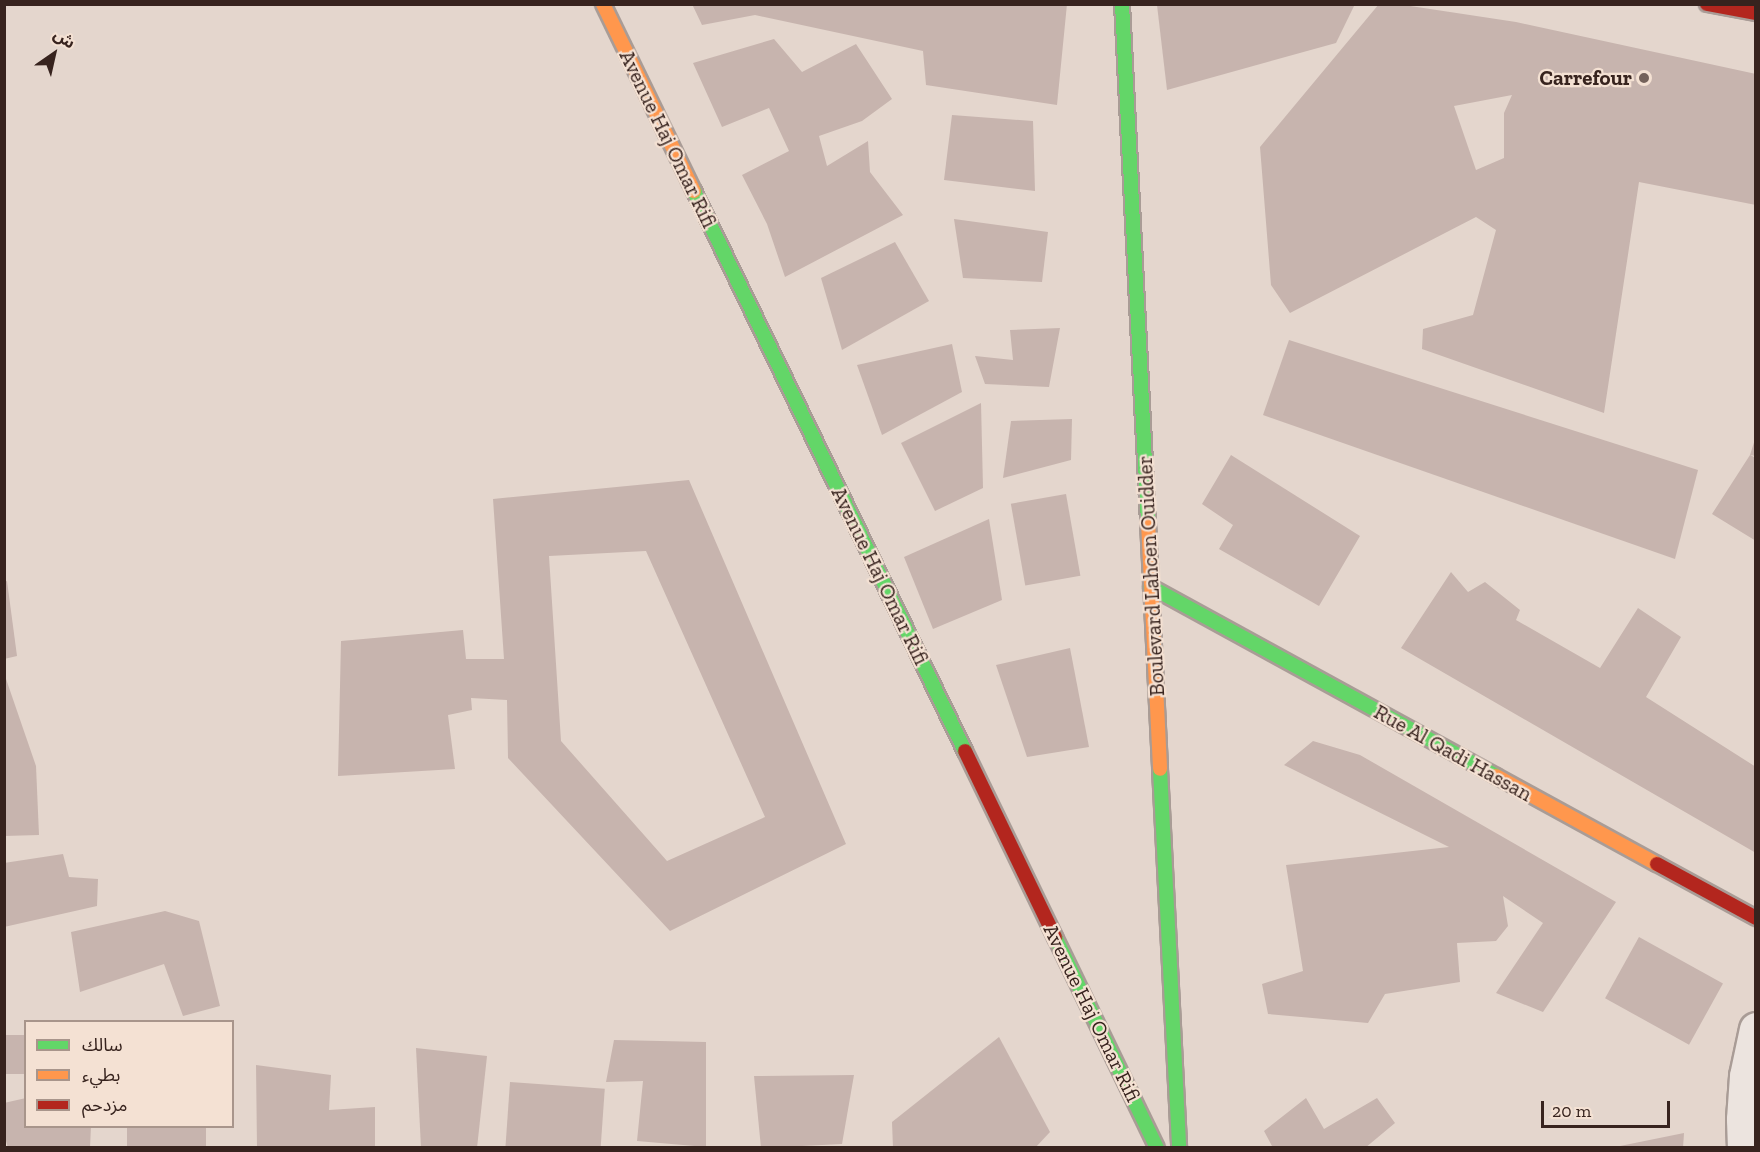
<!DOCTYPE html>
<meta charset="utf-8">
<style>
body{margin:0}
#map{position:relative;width:1760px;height:1152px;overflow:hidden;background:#e4d6cd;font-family:"Zilla Slab","Noto Sans Arabic",serif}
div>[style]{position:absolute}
.building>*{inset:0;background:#c7b4ae;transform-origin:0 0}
.roads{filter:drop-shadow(2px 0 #a99c96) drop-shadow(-2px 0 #a99c96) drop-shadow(0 2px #a99c96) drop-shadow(0 -2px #a99c96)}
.street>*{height:33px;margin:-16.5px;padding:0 16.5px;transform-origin:16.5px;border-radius:16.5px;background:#ece4df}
.fast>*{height:14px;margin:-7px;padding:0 7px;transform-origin:7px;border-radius:7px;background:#63d668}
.slow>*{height:14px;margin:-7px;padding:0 7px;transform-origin:7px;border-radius:7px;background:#ff974d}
.jam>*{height:14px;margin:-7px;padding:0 7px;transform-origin:7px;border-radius:7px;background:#b3261e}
.dots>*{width:16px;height:16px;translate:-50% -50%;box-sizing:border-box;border:3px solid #f4e1d3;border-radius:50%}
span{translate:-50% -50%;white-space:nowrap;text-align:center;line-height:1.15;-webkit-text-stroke:4.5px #f4e1d3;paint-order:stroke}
.poi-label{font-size:21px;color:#37231e;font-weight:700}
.right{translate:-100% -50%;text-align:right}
.street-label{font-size:21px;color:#37231e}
.frame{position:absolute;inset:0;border:6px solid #37231e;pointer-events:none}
.legend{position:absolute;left:24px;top:1020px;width:210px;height:108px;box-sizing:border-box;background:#f4e1d3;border:2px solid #a8958b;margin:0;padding:8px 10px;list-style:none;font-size:18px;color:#37231e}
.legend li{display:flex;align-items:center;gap:12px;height:30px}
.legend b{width:30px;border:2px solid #a8958b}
.north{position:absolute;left:24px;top:24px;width:60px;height:60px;-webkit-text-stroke:4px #f4e1d3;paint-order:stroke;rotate:34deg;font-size:16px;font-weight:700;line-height:24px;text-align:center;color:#37231e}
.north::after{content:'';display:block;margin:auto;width:21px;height:27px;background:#37231e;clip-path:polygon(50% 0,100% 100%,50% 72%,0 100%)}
.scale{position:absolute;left:1541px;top:1101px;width:129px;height:27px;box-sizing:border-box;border:3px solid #37231e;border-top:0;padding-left:8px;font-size:18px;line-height:21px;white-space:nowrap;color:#37231e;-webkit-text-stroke:4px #f4e1d3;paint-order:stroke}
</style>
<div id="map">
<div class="building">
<div style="clip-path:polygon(692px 4px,1067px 4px,1057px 105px,926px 85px,923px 51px,755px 15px,702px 25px)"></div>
<div style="clip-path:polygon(1355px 4px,1336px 43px,1167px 90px,1157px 5px)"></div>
<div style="clip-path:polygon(evenodd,1379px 4px,1397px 4px,1516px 22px,1756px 74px,1756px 205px,1639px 182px,1604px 413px,1422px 349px,1423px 329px,1473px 315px,1496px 230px,1476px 217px,1290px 313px,1271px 285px,1260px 147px,1379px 4px,1512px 95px,1504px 113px,1504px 158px,1476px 170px,1454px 106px,1512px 95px)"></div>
<div style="clip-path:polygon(774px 39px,802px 72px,856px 44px,892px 99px,862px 121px,819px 136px,827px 166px,868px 141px,870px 172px,903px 215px,785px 277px,767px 224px,742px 175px,789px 151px,769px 108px,722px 127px,693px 63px)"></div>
<div style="clip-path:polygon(952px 115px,1033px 121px,1035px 191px,944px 180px)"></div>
<div style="clip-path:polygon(954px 219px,1048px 232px,1042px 282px,963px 278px)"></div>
<div style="clip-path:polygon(895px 242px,929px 301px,842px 350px,821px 278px)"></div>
<div style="clip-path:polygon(1060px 328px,1049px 387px,985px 384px,975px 356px,1013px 360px,1010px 330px)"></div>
<div style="clip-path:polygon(1289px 340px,1698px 470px,1675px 559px,1263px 415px)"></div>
<div style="clip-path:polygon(952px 344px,962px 392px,882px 435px,857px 365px)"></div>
<div style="clip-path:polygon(981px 403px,983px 488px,935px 511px,901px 443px)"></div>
<div style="clip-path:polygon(1072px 419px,1071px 460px,1003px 478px,1011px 421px)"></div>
<div style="clip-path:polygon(1756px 436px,1756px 456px,1750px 455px,1756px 458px,1756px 541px,1712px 514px,1750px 455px)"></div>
<div style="clip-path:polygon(1231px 455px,1360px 536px,1319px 606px,1219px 549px,1233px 525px,1202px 504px)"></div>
<div style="clip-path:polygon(evenodd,689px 480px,846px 844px,670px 931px,508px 758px,507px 700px,471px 698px,472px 710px,448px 715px,455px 769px,338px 776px,341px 641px,463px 630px,466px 659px,504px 659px,493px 499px,689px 480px,646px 551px,765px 817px,667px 861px,561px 741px,549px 556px,646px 551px)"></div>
<div style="left:1066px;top:494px;width:83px;height:56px;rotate:80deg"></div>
<div style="clip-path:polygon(989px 519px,1002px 600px,933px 629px,904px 557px)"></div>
<div style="clip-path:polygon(1451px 572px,1468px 592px,1485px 582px,1520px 610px,1516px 620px,1600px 668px,1638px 608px,1681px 637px,1646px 697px,1756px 767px,1756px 853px,1401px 648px)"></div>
<div style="clip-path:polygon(7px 581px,17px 656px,4px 659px,4px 582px)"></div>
<div style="clip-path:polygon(1070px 648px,1089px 747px,1027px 757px,996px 665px)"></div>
<div style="clip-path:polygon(5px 676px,36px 766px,39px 835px,4px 836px)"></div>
<div style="clip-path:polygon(1313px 741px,1360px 755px,1616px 902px,1543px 1012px,1496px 993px,1543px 923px,1503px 896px,1508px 926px,1496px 941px,1457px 943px,1460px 982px,1385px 994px,1368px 1023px,1268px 1014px,1262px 984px,1303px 971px,1286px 865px,1449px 847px,1284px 765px)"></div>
<div style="clip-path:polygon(63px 854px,69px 877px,98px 879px,97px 906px,4px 927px,4px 863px)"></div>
<div style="clip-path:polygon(165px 911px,199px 921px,220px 1006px,183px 1016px,164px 964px,80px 992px,71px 932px)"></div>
<div style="left:1639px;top:937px;width:96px;height:70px;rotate:29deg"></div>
<div style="left:5px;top:1035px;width:21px;height:39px"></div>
<div style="clip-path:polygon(999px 1037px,1050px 1132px,1035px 1148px,893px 1148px,892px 1122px)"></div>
<div style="clip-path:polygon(614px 1040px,706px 1042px,706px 1147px,637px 1141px,643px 1081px,606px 1082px)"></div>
<div style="clip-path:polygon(416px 1048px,487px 1056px,477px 1148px,421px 1148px)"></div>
<div style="clip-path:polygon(256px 1065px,331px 1075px,329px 1110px,375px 1107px,375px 1148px,257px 1148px)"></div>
<div style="clip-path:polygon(854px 1075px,842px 1144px,761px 1148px,754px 1076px)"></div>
<div style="left:510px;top:1082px;width:95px;height:66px;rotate:4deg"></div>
<div style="clip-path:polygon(26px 1098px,26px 1126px,91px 1126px,90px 1148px,8px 1148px,4px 1134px,4px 1103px)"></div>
<div style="clip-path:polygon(1306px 1098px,1324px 1129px,1377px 1098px,1395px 1123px,1365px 1148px,1273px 1148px,1264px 1131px)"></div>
<div style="left:127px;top:1126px;width:79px;height:22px"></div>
<div style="clip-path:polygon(1684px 1133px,1683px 1148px,1621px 1148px,1620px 1146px)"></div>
</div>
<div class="roads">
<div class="street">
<div style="left:1744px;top:1148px;width:29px;rotate:-92deg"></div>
<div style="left:1743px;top:1119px;width:43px;rotate:-86deg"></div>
<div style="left:1746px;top:1076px;width:48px;rotate:-78deg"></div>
</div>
<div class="fast">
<div style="left:1122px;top:4px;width:519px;rotate:87.13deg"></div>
<div style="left:694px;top:191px;width:622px;rotate:64.18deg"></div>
<div style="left:1151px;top:587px;width:393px;rotate:28.7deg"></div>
<div style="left:1160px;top:769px;width:379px;rotate:87.1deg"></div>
<div style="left:1055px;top:937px;width:234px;rotate:64.2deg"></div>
</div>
<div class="slow">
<div style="left:603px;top:4px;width:208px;rotate:64.1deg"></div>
<div style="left:1148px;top:522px;width:247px;rotate:87.2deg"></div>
<div style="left:1496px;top:776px;width:183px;rotate:28.7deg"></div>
</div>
<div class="jam">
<div style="left:1707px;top:4px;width:50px;rotate:10.4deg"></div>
<div style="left:965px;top:751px;width:207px;rotate:64.2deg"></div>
<div style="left:1657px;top:864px;width:113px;rotate:28.6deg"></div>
</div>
</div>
<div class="dots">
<div style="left:1644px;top:78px;background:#74625b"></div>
</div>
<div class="poi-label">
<span class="right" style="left:1632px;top:78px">Carrefour</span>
</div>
<div class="street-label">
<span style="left:668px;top:139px;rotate:64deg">Avenue Haj Omar Rifi</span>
<span style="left:880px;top:576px;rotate:64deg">Avenue Haj Omar Rifi</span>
<span style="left:1151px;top:576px;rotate:-93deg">Boulevard Lahcen Ouidder</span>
<span style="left:1453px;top:753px;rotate:29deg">Rue Al Qadi Hassan</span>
<span style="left:1092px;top:1013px;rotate:64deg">Avenue Haj Omar Rifi</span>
</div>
<div class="frame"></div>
<ul class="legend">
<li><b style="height:8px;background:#63d668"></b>سالك</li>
<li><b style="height:8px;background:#ff974d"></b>بطيء</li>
<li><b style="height:8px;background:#b3261e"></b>مزدحم</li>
</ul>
<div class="north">ش</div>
<div class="scale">20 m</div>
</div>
